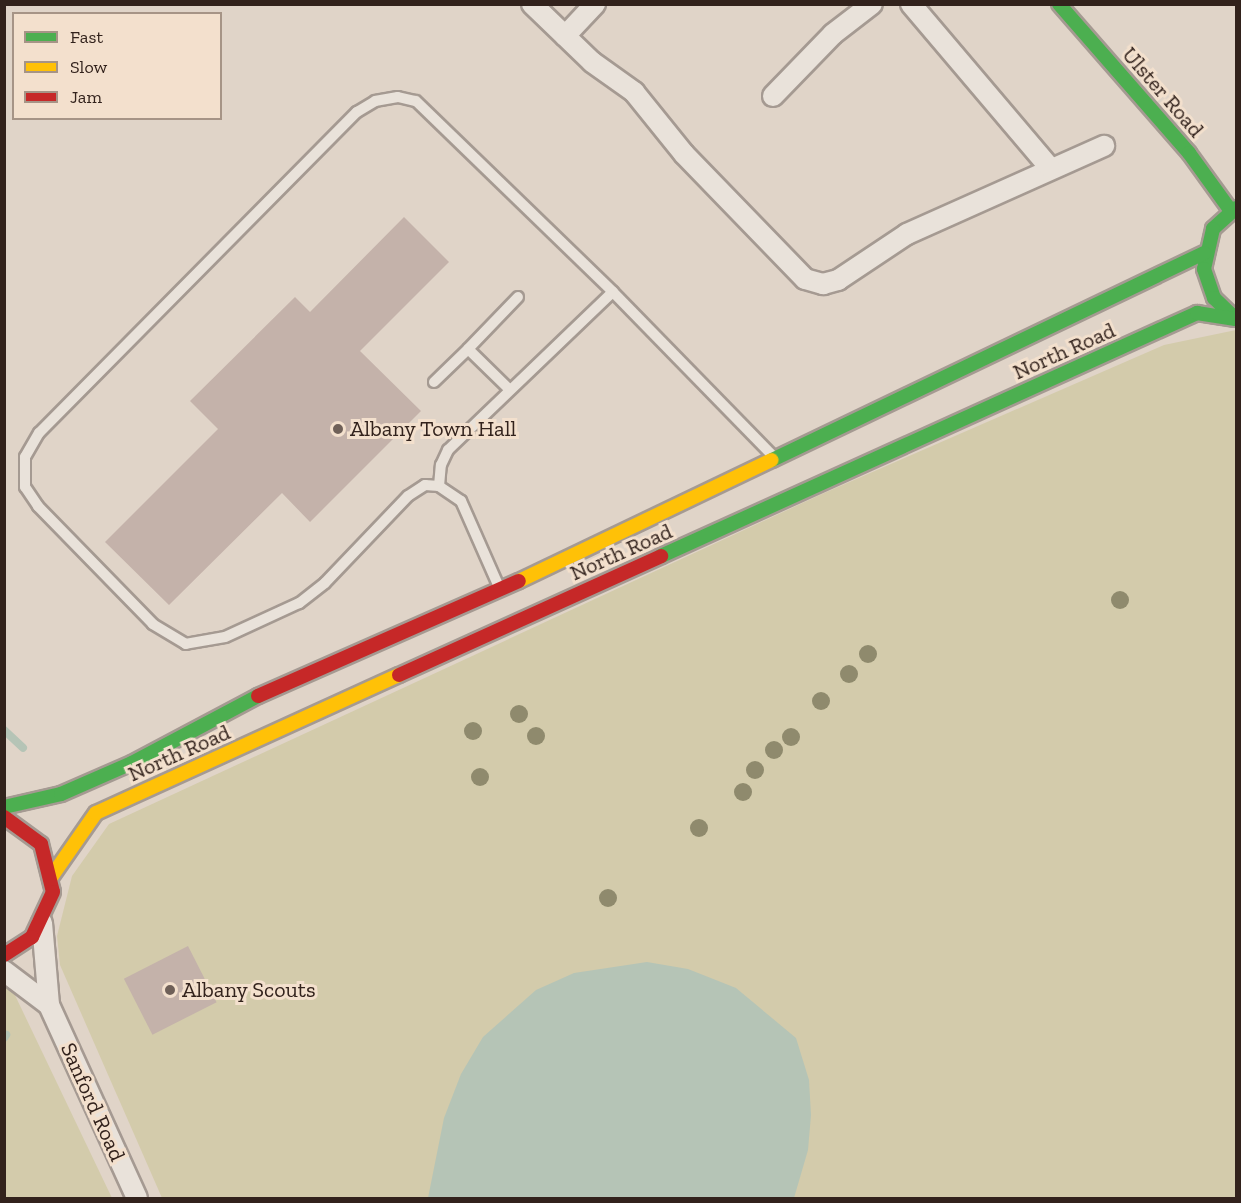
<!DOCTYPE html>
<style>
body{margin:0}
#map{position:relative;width:1241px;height:1203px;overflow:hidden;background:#e0d4c8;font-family:"Zilla Slab",serif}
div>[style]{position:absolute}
.green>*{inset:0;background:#d3cbab}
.water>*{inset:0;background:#b5c4b6}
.stream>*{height:8px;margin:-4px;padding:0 4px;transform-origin:4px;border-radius:4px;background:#b5c4b6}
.building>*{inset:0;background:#c4b2aa;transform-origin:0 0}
.roads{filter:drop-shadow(2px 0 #a59a92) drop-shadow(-2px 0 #a59a92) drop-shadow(0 2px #a59a92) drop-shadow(0 -2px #a59a92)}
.lane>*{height:10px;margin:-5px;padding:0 5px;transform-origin:5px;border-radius:5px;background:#e9e2da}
.street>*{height:20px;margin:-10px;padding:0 10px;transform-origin:10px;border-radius:10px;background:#e9e2da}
.fast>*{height:14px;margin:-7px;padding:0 7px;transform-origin:7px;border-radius:7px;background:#4caf50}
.slow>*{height:14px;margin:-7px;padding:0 7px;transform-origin:7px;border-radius:7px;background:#ffc107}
.jam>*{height:14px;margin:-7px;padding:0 7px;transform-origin:7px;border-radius:7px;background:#c62828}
.trees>*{width:18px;height:18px;margin:-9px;border-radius:50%;background:#8f8a6d}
.dots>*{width:16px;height:16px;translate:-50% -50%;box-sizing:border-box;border:3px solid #f3e0cd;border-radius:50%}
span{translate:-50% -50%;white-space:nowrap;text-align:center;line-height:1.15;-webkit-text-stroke:6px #f3e0cd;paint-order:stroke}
.street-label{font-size:22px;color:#32221c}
.poi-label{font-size:22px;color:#32221c}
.left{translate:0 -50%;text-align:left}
.frame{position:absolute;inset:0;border:6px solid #32221c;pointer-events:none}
.legend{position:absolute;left:12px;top:12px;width:210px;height:108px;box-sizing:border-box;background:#f3e0cd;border:2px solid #a69486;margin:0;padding:8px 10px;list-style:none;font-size:18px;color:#32221c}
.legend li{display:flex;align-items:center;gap:12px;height:30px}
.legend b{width:30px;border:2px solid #a69486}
</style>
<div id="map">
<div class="green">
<div style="clip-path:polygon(1236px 330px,1236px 1198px,162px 1198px,60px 965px,57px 936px,72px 876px,109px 824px,822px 494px,1164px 345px)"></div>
<div style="clip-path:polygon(5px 985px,13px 991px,112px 1198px,5px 1198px)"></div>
</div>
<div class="water">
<div style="clip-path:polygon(647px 962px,688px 969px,736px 988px,796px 1038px,809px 1080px,811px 1115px,808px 1150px,794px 1198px,428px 1198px,444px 1118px,461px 1074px,483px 1037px,536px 990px,574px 973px)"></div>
</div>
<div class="stream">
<div style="left:4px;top:730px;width:26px;rotate:43deg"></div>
<div style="left:4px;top:1038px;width:4px;rotate:-56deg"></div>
</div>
<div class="building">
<div style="clip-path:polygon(404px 217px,449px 262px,360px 351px,421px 411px,310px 522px,282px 493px,169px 605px,105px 542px,218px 429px,190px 401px,295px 297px,310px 312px)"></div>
<div style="left:188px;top:946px;width:63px;height:72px;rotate:63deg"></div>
</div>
<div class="roads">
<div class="lane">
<div style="left:434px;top:382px;width:47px;rotate:-44.1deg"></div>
<div style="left:509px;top:389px;width:57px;rotate:-135.7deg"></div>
<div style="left:468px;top:349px;width:72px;rotate:-46.1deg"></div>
<div style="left:439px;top:486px;width:21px;rotate:-85deg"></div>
<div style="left:441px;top:465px;width:17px;rotate:-65deg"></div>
<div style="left:448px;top:450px;width:228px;rotate:-43.8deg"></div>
<div style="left:499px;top:587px;width:94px;rotate:-113.8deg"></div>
<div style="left:461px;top:501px;width:27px;rotate:-146deg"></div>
<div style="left:439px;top:486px;width:14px;rotate:-176deg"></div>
<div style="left:425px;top:485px;width:20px;rotate:147deg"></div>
<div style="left:408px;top:496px;width:120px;rotate:133.7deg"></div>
<div style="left:325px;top:583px;width:33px;rotate:142deg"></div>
<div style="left:299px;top:603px;width:81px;rotate:155.3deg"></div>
<div style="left:225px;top:637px;width:40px;rotate:170deg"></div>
<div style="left:186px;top:644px;width:39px;rotate:-149deg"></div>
<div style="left:153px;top:624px;width:165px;rotate:-134.3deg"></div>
<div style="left:38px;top:506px;width:23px;rotate:-124deg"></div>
<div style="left:25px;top:487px;width:30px;rotate:-90deg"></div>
<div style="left:25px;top:457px;width:28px;rotate:-60deg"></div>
<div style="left:39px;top:433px;width:452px;rotate:-45.3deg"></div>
<div style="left:357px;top:112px;width:21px;rotate:-31deg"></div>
<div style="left:375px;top:101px;width:23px;rotate:-10deg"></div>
<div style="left:398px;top:97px;width:18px;rotate:13deg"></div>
<div style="left:416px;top:101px;width:274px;rotate:44.1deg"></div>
<div style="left:613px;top:292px;width:229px;rotate:45.7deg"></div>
</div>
<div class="street">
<div style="left:532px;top:4px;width:83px;rotate:44deg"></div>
<div style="left:592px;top:62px;width:52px;rotate:35.5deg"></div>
<div style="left:634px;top:92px;width:80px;rotate:51.1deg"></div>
<div style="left:684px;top:154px;width:174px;rotate:45.9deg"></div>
<div style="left:805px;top:279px;width:19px;rotate:16deg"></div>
<div style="left:823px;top:284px;width:16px;rotate:-15deg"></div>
<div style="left:838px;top:280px;width:83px;rotate:-33.7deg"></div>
<div style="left:907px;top:234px;width:216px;rotate:-24.1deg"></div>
<div style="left:911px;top:4px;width:214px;rotate:49.7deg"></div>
<div style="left:565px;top:36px;width:44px;rotate:-46.8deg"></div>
<div style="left:773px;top:96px;width:86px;rotate:-45.9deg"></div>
<div style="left:833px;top:34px;width:49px;rotate:-37.6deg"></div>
<div style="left:42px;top:923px;width:82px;rotate:85.1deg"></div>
<div style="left:49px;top:1005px;width:212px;rotate:65.5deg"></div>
<div style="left:4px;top:971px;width:56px;rotate:37.1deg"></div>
</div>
<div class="fast">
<div style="left:1059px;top:4px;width:198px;rotate:48.9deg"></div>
<div style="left:1189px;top:153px;width:72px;rotate:54.1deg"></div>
<div style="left:1236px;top:208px;width:31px;rotate:138deg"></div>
<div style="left:1213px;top:229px;width:41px;rotate:102.7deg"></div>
<div style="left:1204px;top:269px;width:31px;rotate:71deg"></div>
<div style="left:1214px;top:298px;width:30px;rotate:44deg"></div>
<div style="left:772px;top:460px;width:479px;rotate:-25.6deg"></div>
<div style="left:661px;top:556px;width:589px;rotate:-24.39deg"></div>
<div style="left:1197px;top:313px;width:39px;rotate:9deg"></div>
<div style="left:4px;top:807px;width:58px;rotate:-12.8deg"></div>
<div style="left:61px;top:794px;width:77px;rotate:-23.6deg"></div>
<div style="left:132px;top:763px;width:143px;rotate:-28deg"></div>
</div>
<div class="slow">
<div style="left:519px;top:581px;width:280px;rotate:-25.6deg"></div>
<div style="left:52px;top:876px;width:77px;rotate:-55.1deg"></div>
<div style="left:96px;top:813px;width:333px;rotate:-24.5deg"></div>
</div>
<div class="jam">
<div style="left:399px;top:675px;width:288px;rotate:-24.4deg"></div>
<div style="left:258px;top:696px;width:285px;rotate:-23.8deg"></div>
<div style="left:4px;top:817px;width:46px;rotate:36.1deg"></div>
<div style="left:41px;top:844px;width:49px;rotate:76deg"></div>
<div style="left:53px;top:892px;width:50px;rotate:115deg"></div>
<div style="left:32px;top:937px;width:33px;rotate:147deg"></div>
</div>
</div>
<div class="trees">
<div style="left:1120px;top:600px"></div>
<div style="left:868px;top:654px"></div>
<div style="left:849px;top:674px"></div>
<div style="left:821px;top:701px"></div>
<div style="left:519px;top:714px"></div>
<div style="left:473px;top:731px"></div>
<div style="left:536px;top:736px"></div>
<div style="left:791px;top:737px"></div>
<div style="left:774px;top:750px"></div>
<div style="left:755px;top:770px"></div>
<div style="left:480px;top:777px"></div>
<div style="left:743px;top:792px"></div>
<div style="left:699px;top:828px"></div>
<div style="left:608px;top:898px"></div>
</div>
<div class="dots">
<div style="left:338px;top:429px;background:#6f6058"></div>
<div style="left:170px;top:990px;background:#6f6058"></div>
</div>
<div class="street-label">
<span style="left:1163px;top:92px;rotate:49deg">Ulster Road</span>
<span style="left:1064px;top:351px;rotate:-24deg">North Road</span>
<span style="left:621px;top:552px;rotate:-24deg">North Road</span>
<span style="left:179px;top:753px;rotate:-24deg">North Road</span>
<span style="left:93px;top:1102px;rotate:66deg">Sanford Road</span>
</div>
<div class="poi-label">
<span class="left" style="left:350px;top:429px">Albany Town Hall</span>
<span class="left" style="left:182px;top:990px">Albany Scouts</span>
</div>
<div class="frame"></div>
<ul class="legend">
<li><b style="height:8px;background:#4caf50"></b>Fast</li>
<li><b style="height:8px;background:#ffc107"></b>Slow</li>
<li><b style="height:8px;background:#c62828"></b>Jam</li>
</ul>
</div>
